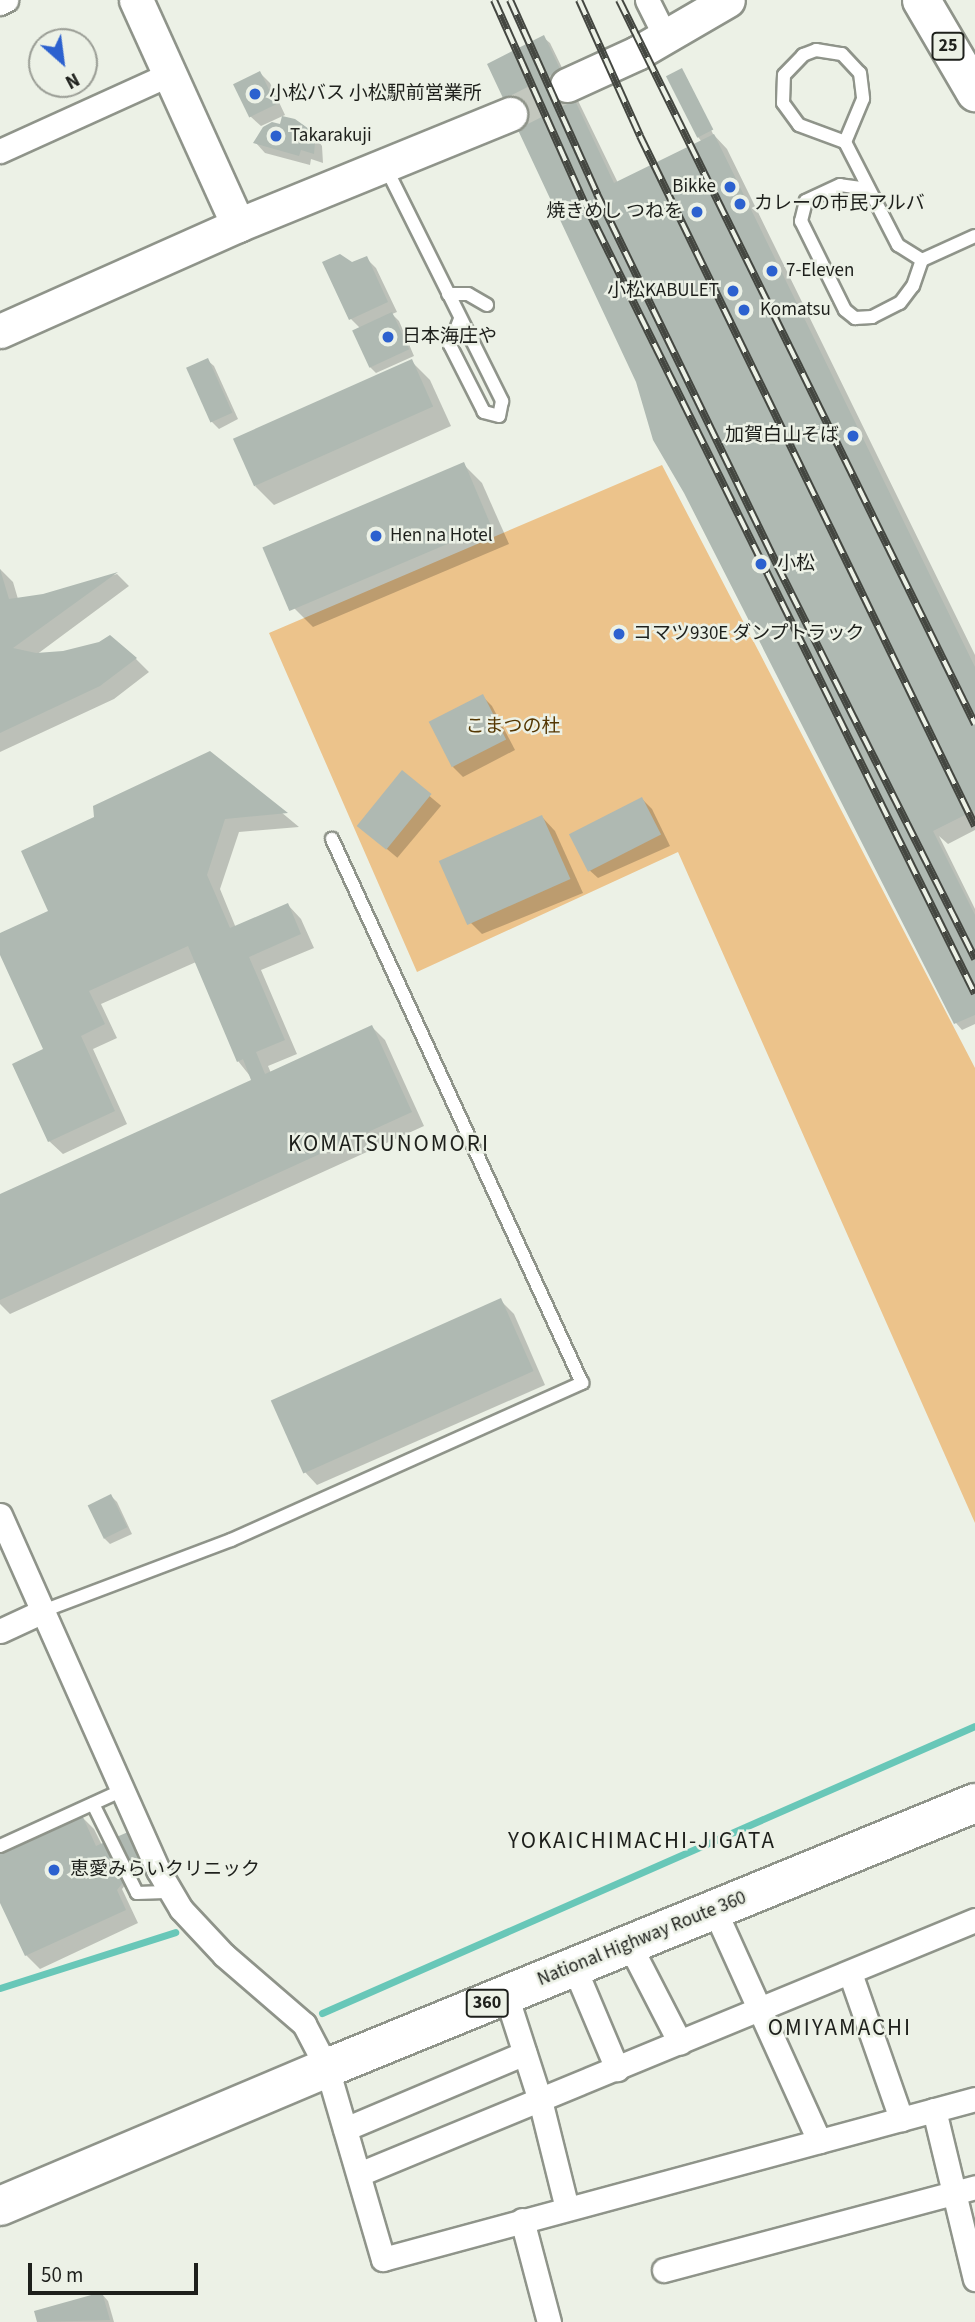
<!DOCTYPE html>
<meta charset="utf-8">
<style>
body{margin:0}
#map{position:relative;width:975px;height:2322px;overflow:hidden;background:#ecf1e6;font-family:"Source Sans 3","Noto Sans JP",sans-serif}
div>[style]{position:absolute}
.green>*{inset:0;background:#ecc38b}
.shadow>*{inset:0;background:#0003;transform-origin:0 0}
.stream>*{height:7px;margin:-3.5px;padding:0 3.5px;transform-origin:3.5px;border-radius:3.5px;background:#68c7b8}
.building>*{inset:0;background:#afb9b2;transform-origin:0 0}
.secondary-tunnel>*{height:33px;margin-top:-16.5px;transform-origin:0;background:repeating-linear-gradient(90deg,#c3c7be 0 33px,transparent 0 50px)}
.roads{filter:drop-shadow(2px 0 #8f948a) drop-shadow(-2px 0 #8f948a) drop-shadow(0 2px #8f948a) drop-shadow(0 -2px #8f948a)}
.lane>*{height:12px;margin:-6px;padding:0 6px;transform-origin:6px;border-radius:6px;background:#fff}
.street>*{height:23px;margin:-11.5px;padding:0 11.5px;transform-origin:11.5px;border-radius:11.5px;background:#fff}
.secondary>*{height:33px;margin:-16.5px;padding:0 16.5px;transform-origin:16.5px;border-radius:16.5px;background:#fff}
.primary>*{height:37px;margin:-18.5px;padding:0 18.5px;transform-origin:18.5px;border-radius:18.5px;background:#fff}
.highway>*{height:38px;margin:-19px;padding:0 19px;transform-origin:19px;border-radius:19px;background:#fff}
.rail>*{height:8px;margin-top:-4px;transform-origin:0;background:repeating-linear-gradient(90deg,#ecf1e6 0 16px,#444741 0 32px);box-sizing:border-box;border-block:2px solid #444741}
.dots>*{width:19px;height:19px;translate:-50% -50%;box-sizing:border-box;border:4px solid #ecf1e6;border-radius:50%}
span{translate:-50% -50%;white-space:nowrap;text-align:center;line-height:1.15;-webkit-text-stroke:5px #ecf1e6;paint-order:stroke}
.shield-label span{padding:2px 5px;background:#ecf1e6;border:2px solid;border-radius:5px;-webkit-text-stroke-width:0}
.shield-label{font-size:18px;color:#1e201c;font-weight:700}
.poi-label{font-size:19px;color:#1e201c}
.left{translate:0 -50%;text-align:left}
.right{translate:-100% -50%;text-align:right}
.park-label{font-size:19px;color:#543703}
.street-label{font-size:19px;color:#1e201c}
.quarter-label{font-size:23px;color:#1e201c;letter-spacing:2px}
.north{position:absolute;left:28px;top:28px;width:70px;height:70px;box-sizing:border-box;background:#ecf1e6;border:2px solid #9a9d95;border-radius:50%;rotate:152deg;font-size:19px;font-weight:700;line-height:28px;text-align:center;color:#1e201c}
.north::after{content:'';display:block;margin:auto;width:24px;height:32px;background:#2c61cf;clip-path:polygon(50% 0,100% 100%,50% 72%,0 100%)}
.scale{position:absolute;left:28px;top:2263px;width:170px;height:32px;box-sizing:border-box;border:4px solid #1e201c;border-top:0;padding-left:9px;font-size:21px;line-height:24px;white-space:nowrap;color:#1e201c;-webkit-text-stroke:5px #ecf1e6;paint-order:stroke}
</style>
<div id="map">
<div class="green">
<div style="clip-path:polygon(662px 465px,975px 1068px,975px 1523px,678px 852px,417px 972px,269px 633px)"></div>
</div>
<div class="shadow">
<div style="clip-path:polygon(543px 37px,550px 43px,618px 183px,702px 142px,698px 137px,684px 73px,713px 134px,727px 149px,975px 655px,975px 830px,948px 844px,939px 836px,975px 909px,975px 1024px,962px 1030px,956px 1023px,686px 492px)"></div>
<div style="clip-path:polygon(260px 73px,270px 83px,285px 115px,261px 126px,250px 116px)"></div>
<div style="clip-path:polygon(283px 118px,303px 125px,314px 135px,322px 146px,323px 163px,311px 159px,310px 165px,265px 153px,256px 143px,282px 126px)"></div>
<div style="clip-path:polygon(366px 258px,376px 268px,397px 312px,392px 314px,399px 321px,414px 356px,376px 373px,369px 366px,361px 329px,351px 319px,352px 264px)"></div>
<div style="clip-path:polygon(207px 360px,214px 366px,238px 419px,219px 429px,212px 422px)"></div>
<div style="clip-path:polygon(411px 361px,430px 380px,451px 426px,274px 505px,255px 486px)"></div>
<div style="clip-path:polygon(463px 464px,482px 483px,509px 544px,313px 627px,294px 608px)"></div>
<div style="clip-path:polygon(0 569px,13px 582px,18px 599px,44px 596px,117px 574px,129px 586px,36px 655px,136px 659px,149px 672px,114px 699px,0 752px)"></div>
<div style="clip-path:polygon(482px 696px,492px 706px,515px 750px,463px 777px,453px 767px)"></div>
<div style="clip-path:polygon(210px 753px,299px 827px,239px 832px,220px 889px,236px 928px,288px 905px,301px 919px,314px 948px,261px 970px,297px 1054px,268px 1066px,271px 1073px,372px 1027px,385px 1040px,424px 1126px,10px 1314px,0 1304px,0 1196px,254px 1081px,238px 1061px,196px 962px,101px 1004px,117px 1038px,93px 1049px,127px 1124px,63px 1154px,49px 1141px,46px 1050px,0 951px,0 935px,50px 911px,96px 818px)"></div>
<div style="left:402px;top:773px;width:51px;height:68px;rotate:40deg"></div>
<div style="clip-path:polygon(642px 799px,652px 809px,670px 846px,598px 878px,587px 868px)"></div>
<div style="clip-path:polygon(542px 817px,555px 831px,583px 893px,482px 934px,469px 921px)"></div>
<div style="clip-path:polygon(501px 1301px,514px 1314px,545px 1385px,317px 1485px,304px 1471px)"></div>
<div style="clip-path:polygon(111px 1496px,117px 1502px,132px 1534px,110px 1544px,104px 1538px)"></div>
<div style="clip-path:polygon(80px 1815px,94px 1829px,102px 1845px,130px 1837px,143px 1863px,122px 1889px,138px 1923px,40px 1969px,26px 1955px,0 1899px,0 1853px)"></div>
<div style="clip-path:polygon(102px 2294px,108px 2301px,114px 2322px,39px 2322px,36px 2312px)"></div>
</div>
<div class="stream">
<div style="left:0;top:1988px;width:184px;rotate:-17.7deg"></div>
<div style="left:322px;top:2013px;width:713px;rotate:-23.73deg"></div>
</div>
<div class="building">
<div style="clip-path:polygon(544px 35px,614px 183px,714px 134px,975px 667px,975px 810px,933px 831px,975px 915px,975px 1015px,954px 1024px,684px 493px,653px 440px,636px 382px,487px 64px)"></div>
<div style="left:682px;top:68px;width:69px;height:18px;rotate:63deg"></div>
<div style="left:260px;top:71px;width:37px;height:30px;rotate:64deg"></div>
<div style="clip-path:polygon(282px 116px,295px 119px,309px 129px,315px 142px,314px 154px,301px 150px,299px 156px,253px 143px,263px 127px,272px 122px,280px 124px)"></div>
<div style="clip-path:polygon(340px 254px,352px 262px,367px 256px,388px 302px,349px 320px,322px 262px)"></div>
<div style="left:392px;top:312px;width:41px;height:44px;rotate:65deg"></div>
<div style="left:208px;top:358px;width:60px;height:24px;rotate:66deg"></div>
<div style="left:412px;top:359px;width:52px;height:196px;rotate:66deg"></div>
<div style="left:464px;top:462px;width:69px;height:219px;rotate:67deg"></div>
<div style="clip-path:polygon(0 569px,9px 599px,43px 594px,118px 572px,13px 648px,36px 653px,63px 651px,99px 642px,110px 635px,137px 658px,100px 686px,0 733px)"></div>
<div style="left:483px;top:694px;width:51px;height:61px;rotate:63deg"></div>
<div style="clip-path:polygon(210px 751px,288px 813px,225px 819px,207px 875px,230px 928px,288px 903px,301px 934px,249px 957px,285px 1040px,256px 1052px,265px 1074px,372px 1025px,412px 1112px,0 1300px,0 1194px,251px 1080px,243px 1059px,237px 1062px,188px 946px,89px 991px,105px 1024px,81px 1036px,115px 1111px,48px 1142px,12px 1064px,43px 1049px,0 955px,0 933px,48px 911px,21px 851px,94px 817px,93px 806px)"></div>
<div style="left:402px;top:770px;width:38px;height:72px;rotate:39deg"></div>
<div style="left:642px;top:797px;width:42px;height:82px;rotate:63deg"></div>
<div style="left:542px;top:815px;width:70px;height:113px;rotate:66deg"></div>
<div style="left:501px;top:1298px;width:80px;height:252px;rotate:66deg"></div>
<div style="left:111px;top:1494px;width:37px;height:26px;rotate:64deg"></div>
<div style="clip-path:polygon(81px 1813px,96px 1846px,128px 1832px,141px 1860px,117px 1890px,126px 1910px,25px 1956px,0 1903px,0 1851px)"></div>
<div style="clip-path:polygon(102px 2292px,110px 2320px,37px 2322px,34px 2311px)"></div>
</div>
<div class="secondary-tunnel">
<div style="left:510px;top:114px;width:64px;rotate:-27deg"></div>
</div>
<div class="roads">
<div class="lane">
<div style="left:816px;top:50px;width:26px;rotate:9deg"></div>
<div style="left:842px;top:54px;width:26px;rotate:47deg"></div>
<div style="left:860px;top:73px;width:26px;rotate:83deg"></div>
<div style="left:863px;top:99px;width:47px;rotate:112.7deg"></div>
<div style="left:845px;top:142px;width:49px;rotate:-159.7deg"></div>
<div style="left:799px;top:125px;width:27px;rotate:-126deg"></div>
<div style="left:783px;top:103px;width:28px;rotate:-88deg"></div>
<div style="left:784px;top:75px;width:28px;rotate:-46deg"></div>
<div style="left:803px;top:55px;width:14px;rotate:-21deg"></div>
<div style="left:845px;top:142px;width:116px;rotate:62.8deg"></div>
<div style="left:898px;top:245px;width:28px;rotate:32deg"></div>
<div style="left:922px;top:260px;width:58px;rotate:-24.4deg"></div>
<div style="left:385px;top:166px;width:263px;rotate:63.5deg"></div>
<div style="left:502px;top:401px;width:15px;rotate:101deg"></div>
<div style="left:499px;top:416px;width:16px;rotate:-165deg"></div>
<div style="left:484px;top:412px;width:75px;rotate:-116.9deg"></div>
<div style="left:450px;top:345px;width:28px;rotate:-69deg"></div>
<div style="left:868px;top:189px;width:28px;rotate:-172deg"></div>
<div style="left:840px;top:185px;width:38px;rotate:155deg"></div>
<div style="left:806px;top:201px;width:21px;rotate:104deg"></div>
<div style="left:801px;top:221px;width:99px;rotate:63.7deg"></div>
<div style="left:845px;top:310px;width:13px;rotate:39deg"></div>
<div style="left:855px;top:318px;width:17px;rotate:-3deg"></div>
<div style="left:872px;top:317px;width:31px;rotate:-27deg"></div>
<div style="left:900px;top:303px;width:21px;rotate:-53deg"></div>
<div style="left:913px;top:286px;width:28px;rotate:-71deg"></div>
<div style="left:448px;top:294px;width:20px"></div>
<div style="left:468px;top:294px;width:22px;rotate:30deg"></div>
<div style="left:43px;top:1611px;width:201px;rotate:-20.7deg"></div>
<div style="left:231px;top:1540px;width:385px;rotate:-24.1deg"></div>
<div style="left:582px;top:1383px;width:599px;rotate:-114.68deg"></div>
<div style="left:93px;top:1804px;width:99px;rotate:63.7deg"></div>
<div style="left:137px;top:1893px;width:35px;rotate:-2deg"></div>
<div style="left:0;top:1846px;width:135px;rotate:-24.5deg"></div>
</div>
<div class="street">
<div style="left:647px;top:0;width:40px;rotate:63.4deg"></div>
<div style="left:0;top:3px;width:7px;rotate:-27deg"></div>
<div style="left:0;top:151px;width:187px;rotate:-24.4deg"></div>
<div style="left:0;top:1515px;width:389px;rotate:66deg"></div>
<div style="left:158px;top:1870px;width:45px;rotate:59.5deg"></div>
<div style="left:181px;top:1909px;width:63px;rotate:46.9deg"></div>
<div style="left:224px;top:1955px;width:106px;rotate:40.8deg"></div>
<div style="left:304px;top:2024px;width:50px;rotate:62.4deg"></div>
<div style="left:327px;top:2068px;width:199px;rotate:73.7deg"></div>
<div style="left:383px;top:2259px;width:613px;rotate:-15.12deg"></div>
<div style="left:0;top:1631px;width:47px;rotate:-24.9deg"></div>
<div style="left:714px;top:1909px;width:255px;rotate:65.6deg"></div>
<div style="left:629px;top:1944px;width:111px;rotate:62.7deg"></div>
<div style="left:574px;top:1967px;width:111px;rotate:67.1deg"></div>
<div style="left:850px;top:1973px;width:155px;rotate:70.7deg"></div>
<div style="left:506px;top:1995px;width:110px;rotate:72.1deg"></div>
<div style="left:540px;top:2100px;width:111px;rotate:76deg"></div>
<div style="left:934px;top:2110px;width:174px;rotate:76.4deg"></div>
<div style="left:345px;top:2129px;width:195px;rotate:-22.9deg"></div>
<div style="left:359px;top:2174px;width:666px;rotate:-22.41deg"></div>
<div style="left:522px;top:2220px;width:106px;rotate:75.2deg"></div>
<div style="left:664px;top:2270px;width:322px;rotate:-14.9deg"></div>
</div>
<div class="secondary">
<div style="left:136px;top:0;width:247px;rotate:65.6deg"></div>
<div style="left:238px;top:225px;width:294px;rotate:-22.2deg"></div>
<div style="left:567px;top:85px;width:77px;rotate:-24.6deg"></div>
<div style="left:637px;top:53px;width:105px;rotate:-30.2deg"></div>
<div style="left:0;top:331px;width:261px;rotate:-24deg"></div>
</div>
<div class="primary">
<div style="left:921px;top:0;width:107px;rotate:59.6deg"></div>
</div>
<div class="highway">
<div style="left:0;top:2206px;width:355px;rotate:-22.9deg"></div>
<div style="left:327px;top:2068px;width:700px;rotate:-22.24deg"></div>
</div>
</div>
<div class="rail">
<div style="left:494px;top:0;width:219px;rotate:66deg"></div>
<div style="left:583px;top:200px;width:885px;rotate:63.72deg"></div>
<div style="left:510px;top:0;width:213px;rotate:65.8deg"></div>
<div style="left:597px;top:194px;width:412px;rotate:64.1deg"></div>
<div style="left:777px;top:565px;width:441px;rotate:63.3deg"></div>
<div style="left:579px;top:0;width:149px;rotate:65.8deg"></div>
<div style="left:640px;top:136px;width:767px;rotate:64.1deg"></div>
<div style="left:619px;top:0;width:807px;rotate:63.82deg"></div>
</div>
<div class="dots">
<div style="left:255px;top:94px;background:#2c61cf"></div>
<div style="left:276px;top:136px;background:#2c61cf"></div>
<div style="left:730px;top:187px;background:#2c61cf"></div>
<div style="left:740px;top:204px;background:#2c61cf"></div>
<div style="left:697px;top:212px;background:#2c61cf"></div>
<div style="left:772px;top:271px;background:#2c61cf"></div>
<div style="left:733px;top:291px;background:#2c61cf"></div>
<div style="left:744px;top:310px;background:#2c61cf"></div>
<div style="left:388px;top:337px;background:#2c61cf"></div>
<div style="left:853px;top:436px;background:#2c61cf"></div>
<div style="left:376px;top:536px;background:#2c61cf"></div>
<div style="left:761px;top:564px;background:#2c61cf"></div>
<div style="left:619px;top:634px;background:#2c61cf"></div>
<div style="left:54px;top:1870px;background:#2c61cf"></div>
</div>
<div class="shield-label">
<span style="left:948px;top:46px">25</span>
<span style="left:487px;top:2003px">360</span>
</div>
<div class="poi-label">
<span class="left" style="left:269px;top:94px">小松バス 小松駅前営業所</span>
<span class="left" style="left:290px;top:136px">Takarakuji</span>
<span class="right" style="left:716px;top:187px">Bikke</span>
<span class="left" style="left:754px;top:204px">カレーの市民アルバ</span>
<span class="right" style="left:683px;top:212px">焼きめし つねを</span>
<span class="left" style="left:786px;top:271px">7-Eleven</span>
<span class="right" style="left:719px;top:291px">小松KABULET</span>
<span class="left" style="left:760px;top:310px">Komatsu</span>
<span class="left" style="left:402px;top:337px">日本海庄や</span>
<span class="right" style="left:839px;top:436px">加賀白山そば</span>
<span class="left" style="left:390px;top:536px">Hen na Hotel</span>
<span class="left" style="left:777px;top:564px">小松</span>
<span class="left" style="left:633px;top:634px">コマツ930E ダンプトラック</span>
<span class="left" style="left:70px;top:1870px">恵愛みらいクリニック</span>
</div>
<div class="park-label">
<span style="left:513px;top:727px">こまつの杜</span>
</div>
<div class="street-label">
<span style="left:642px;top:1939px;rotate:-22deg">National Highway Route 360</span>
</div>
<div class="quarter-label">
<span style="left:389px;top:1144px">KOMATSUNOMORI</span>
<span style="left:642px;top:1841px">YOKAICHIMACHI-JIGATA</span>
<span style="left:840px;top:2028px">OMIYAMACHI</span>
</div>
<div class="north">N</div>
<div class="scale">50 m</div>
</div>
